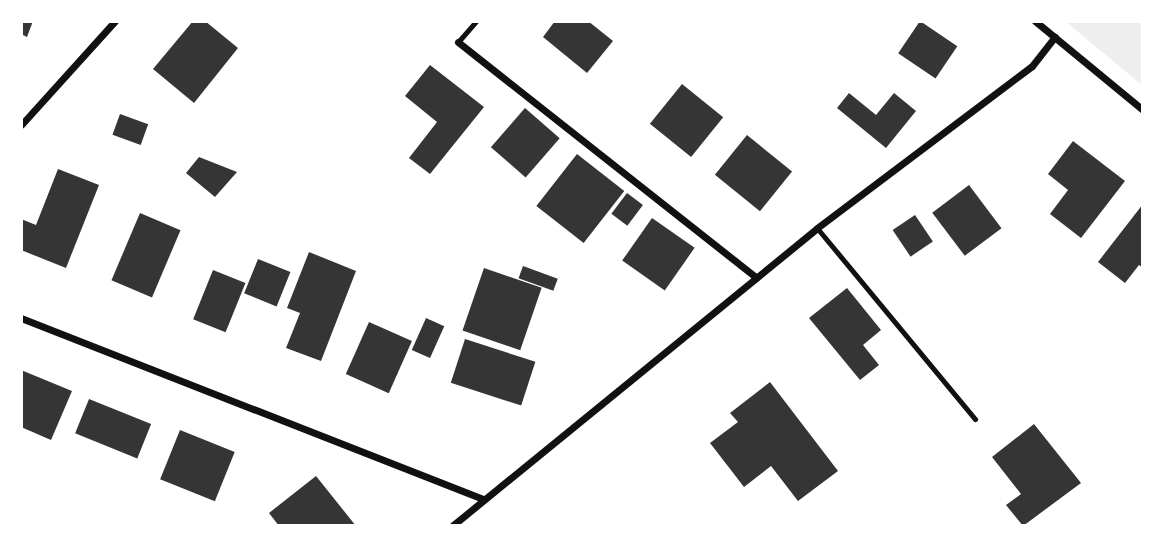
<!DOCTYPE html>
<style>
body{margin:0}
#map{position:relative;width:1164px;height:547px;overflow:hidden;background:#fff;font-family:"PT Sans Narrow",sans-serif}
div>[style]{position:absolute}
.green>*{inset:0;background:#eee}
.building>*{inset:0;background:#353535;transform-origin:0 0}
.service>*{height:5px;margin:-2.5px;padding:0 2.5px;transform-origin:2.5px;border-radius:2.5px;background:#111}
.minor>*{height:7px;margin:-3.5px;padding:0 3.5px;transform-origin:3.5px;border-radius:3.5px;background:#111}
span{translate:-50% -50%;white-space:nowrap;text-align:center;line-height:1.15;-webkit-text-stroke:7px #fff;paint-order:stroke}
.frame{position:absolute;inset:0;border:23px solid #fff;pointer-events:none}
</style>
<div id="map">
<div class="green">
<div style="clip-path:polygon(1065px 21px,1143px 21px,1143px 86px)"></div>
</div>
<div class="building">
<div style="clip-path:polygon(21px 21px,33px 21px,27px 37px,21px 34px)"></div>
<div style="clip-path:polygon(193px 21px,205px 21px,238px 48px,194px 103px,153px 69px)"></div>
<div style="clip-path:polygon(555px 21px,588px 21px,613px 41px,587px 73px,543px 37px)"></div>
<div style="left:920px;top:21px;width:45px;height:39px;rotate:34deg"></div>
<div style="clip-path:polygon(430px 65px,484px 107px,430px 174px,409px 158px,437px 122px,405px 96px)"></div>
<div style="left:682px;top:84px;width:53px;height:51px;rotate:39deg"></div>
<div style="clip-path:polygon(849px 93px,876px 115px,894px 93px,916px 111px,886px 148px,837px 108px)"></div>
<div style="left:525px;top:108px;width:46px;height:52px;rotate:41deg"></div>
<div style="left:120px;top:114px;width:30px;height:22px;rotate:20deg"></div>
<div style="left:747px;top:135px;width:58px;height:51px;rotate:39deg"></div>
<div style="clip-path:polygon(1073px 141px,1125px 181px,1081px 238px,1050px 214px,1068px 190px,1048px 174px)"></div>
<div style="left:577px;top:154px;width:60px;height:66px;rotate:38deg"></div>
<div style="clip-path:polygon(199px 157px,237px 172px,215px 197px,186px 173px)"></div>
<div style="clip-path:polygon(58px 169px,99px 185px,66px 268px,21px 250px,21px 219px,36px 225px)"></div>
<div style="left:969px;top:185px;width:54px;height:46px;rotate:53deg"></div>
<div style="left:627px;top:193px;width:20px;height:26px;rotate:37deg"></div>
<div style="clip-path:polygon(1143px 204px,1143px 268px,1139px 265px,1125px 283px,1098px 262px)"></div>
<div style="left:140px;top:213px;width:44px;height:73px;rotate:23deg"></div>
<div style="left:915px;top:215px;width:32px;height:27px;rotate:56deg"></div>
<div style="left:652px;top:218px;width:52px;height:52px;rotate:35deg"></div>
<div style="clip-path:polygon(309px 252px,356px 271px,321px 361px,286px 348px,300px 313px,287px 308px)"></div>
<div style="left:258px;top:259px;width:35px;height:37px;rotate:22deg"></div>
<div style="left:523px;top:266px;width:37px;height:13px;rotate:20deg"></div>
<div style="left:484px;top:268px;width:61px;height:66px;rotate:19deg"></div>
<div style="left:213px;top:270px;width:35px;height:53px;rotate:22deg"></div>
<div style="clip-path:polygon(847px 288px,881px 330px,863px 345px,879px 365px,860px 380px,809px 318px)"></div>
<div style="left:426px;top:318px;width:20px;height:35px;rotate:24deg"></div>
<div style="left:369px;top:322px;width:47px;height:57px;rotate:24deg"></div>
<div style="left:465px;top:339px;width:74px;height:46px;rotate:18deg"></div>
<div style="clip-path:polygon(21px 370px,72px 391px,51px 440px,21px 427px)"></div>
<div style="clip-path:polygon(770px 382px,838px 471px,798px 501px,771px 466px,744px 487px,710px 443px,738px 422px,730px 413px)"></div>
<div style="left:89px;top:399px;width:67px;height:37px;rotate:22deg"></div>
<div style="clip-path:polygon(1034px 424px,1081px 483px,1023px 526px,1006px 505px,1021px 494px,992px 457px)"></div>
<div style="left:180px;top:430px;width:59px;height:53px;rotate:22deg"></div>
<div style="clip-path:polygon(316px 476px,356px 526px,279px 526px,269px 513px)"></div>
</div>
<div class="service">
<div style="left:458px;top:42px;width:28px;rotate:-49deg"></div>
<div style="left:817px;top:228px;width:248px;rotate:50.4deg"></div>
</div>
<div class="minor">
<div style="left:1035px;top:21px;width:140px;rotate:39.5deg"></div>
<div style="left:458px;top:42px;width:380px;rotate:38.3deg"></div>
<div style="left:21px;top:125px;width:140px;rotate:-47.9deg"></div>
<div style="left:21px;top:318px;width:497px;rotate:21.4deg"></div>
<div style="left:452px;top:526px;width:471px;rotate:-39.2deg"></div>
<div style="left:817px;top:228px;width:269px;rotate:-37deg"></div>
<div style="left:1032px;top:66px;width:37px;rotate:-52deg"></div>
</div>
<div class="frame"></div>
</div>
